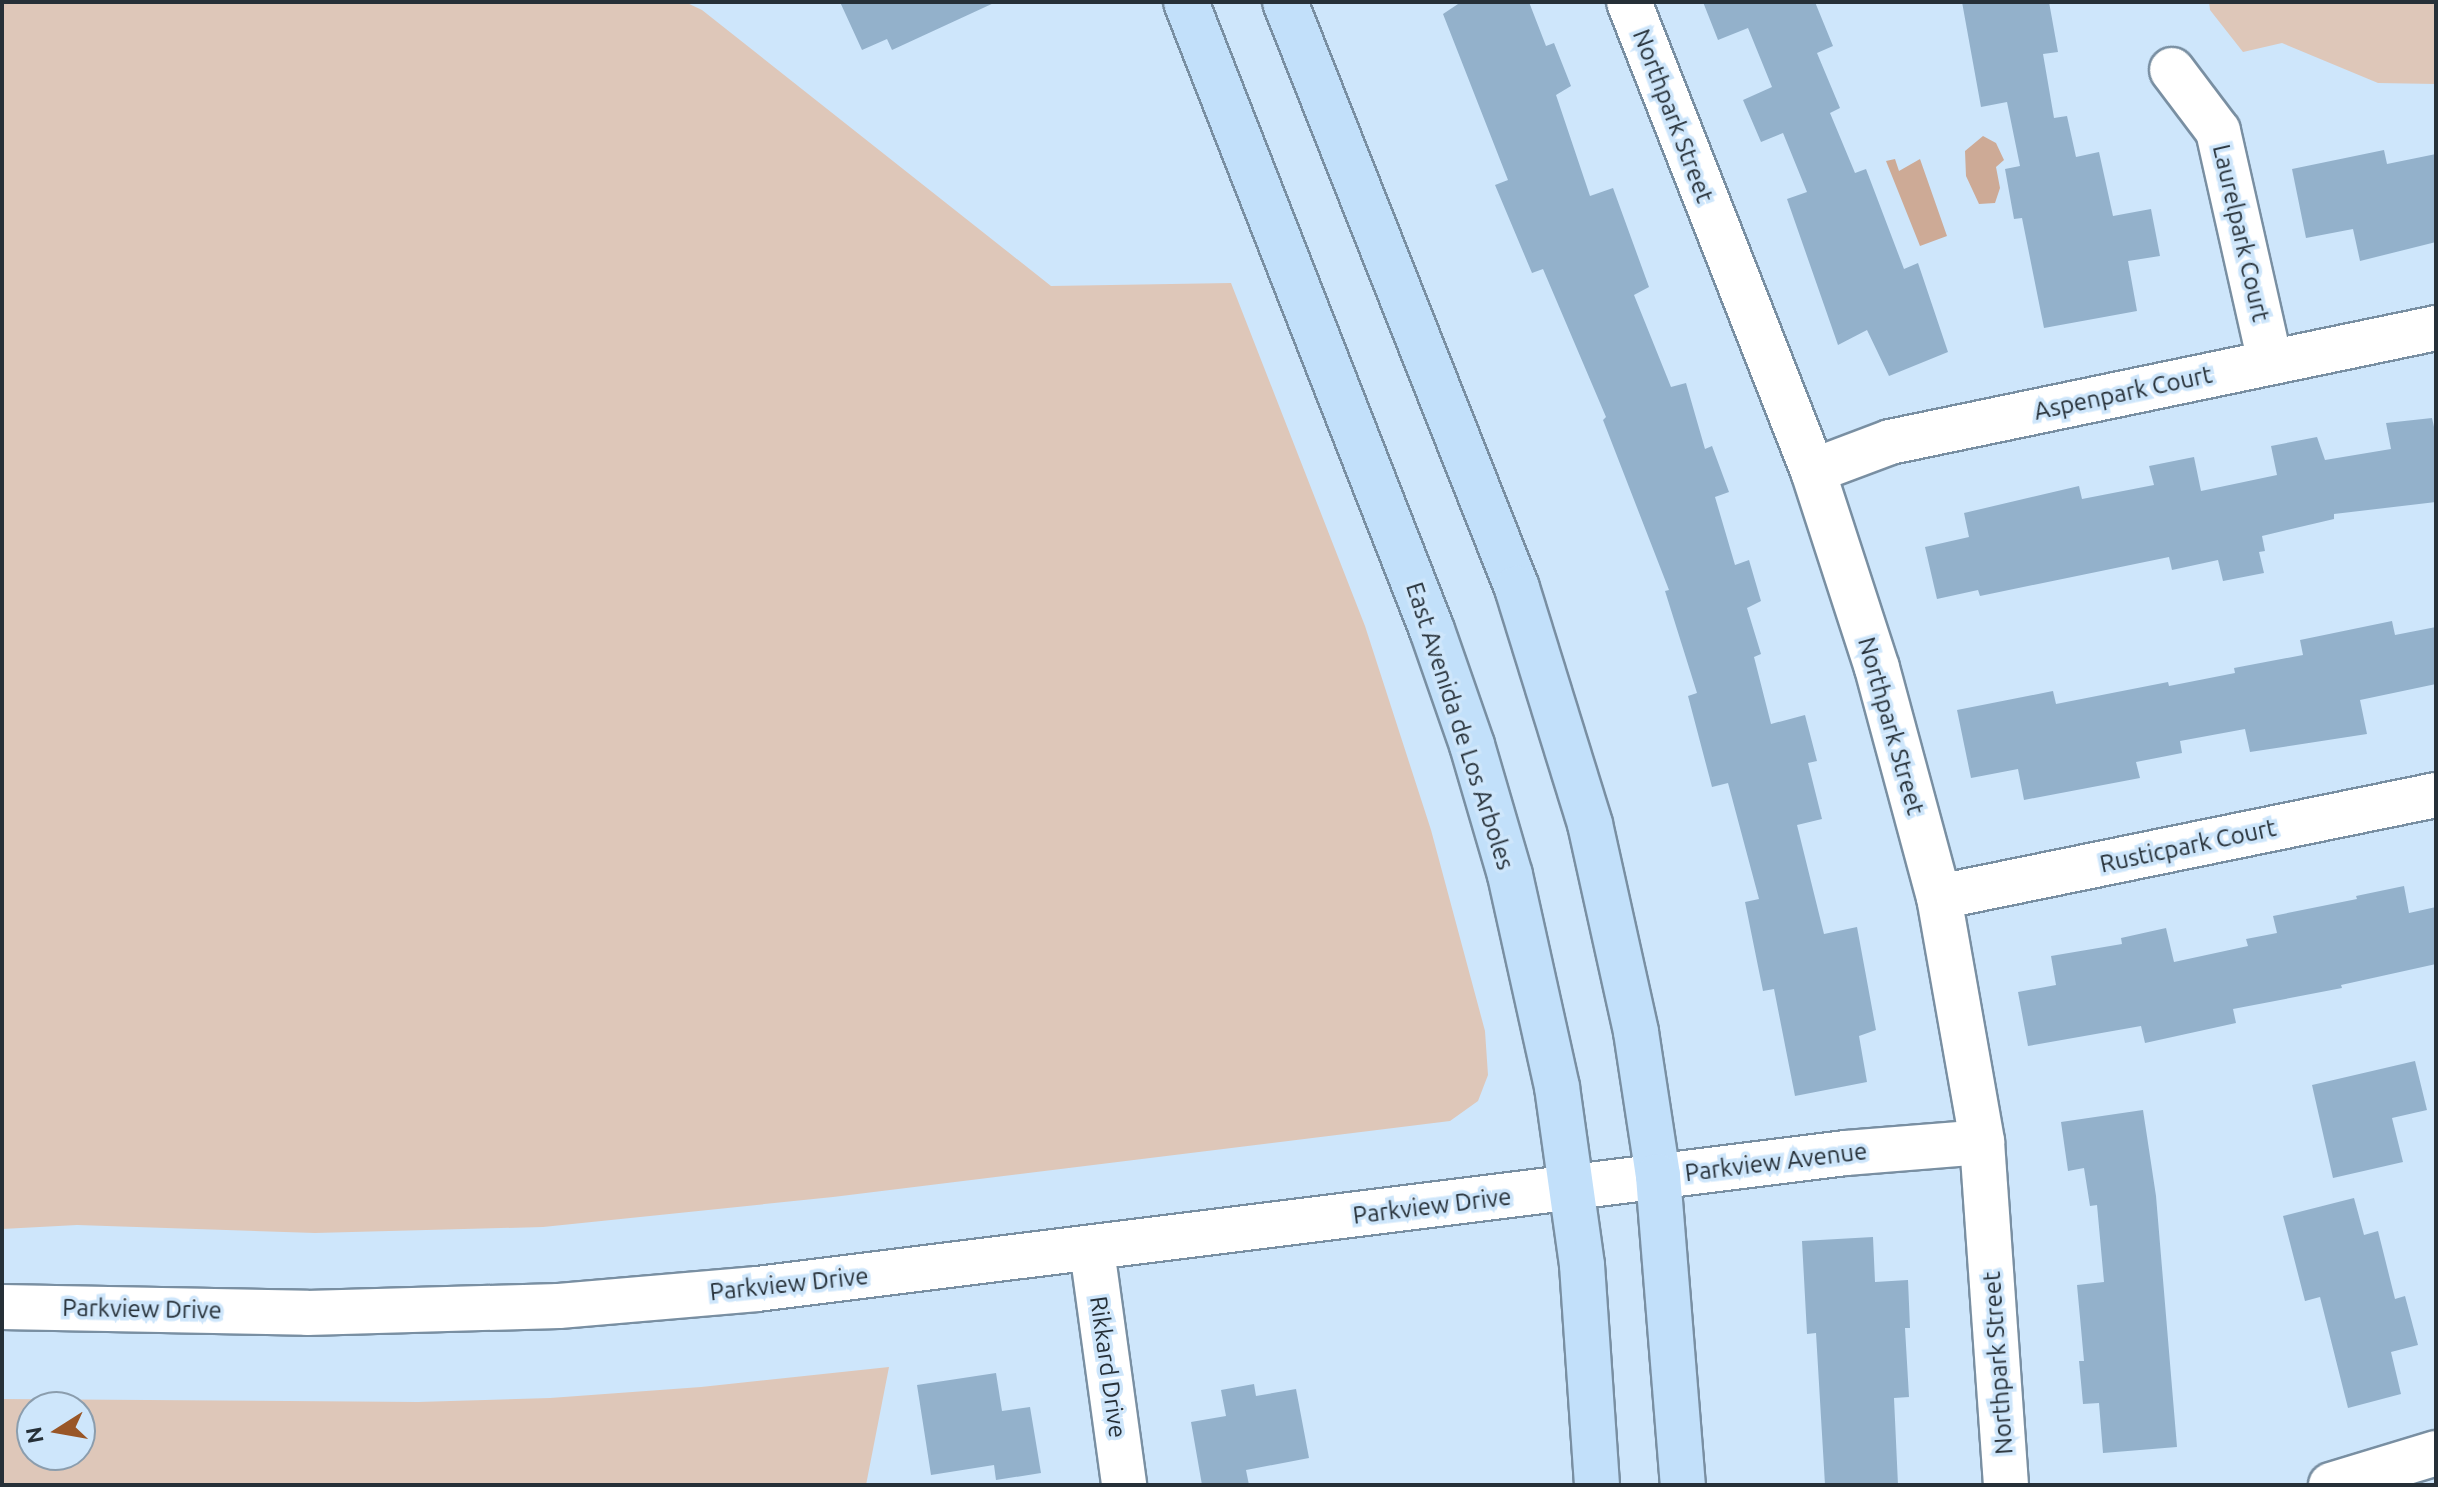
<!DOCTYPE html>
<style>
body{margin:0}
#map{position:relative;width:2438px;height:1487px;overflow:hidden;background:#cee6fb;font-family:Ubuntu,sans-serif}
div>[style]{position:absolute}
.green>*{inset:0;background:#dec7b9}
.water>*{inset:0;background:#cdaa96}
.building>*{inset:0;background:#93b1cb}
.roads{filter:drop-shadow(2px 0 #798fa2) drop-shadow(-2px 0 #798fa2) drop-shadow(0 2px #798fa2) drop-shadow(0 -2px #798fa2)}
.minor>*{height:44px;margin:-22px;padding:0 22px;transform-origin:22px;border-radius:22px;background:#fff}
.major>*{height:44px;margin:-22px;padding:0 22px;transform-origin:22px;border-radius:22px;background:#c2e0fa}
span{translate:-50% -50%;white-space:nowrap;text-align:center;line-height:1.15;-webkit-text-stroke:7px #cee6fb;paint-order:stroke}
.street-label{font-size:24px;color:#263038}
.frame{position:absolute;inset:0;border:4px solid #263038;pointer-events:none}
.north{position:absolute;left:16px;top:1391px;width:80px;height:80px;box-sizing:border-box;background:#cee6fb;border:2px solid #8b9dad;border-radius:50%;rotate:259deg;font-size:22px;font-weight:700;line-height:32px;text-align:center;color:#263038}
.north::after{content:'';display:block;margin:auto;width:28px;height:36px;background:#995627;clip-path:polygon(50% 0,100% 100%,50% 72%,0 100%)}
</style>
<div id="map">
<div class="green">
<div style="clip-path:polygon(2px 2px,685px 2px,702px 10px,1051px 286px,1231px 283px,1365px 626px,1431px 830px,1485px 1031px,1488px 1075px,1478px 1101px,1450px 1121px,833px 1197px,543px 1227px,315px 1233px,77px 1225px,2px 1229px)"></div>
<div style="clip-path:polygon(2209px 2px,2436px 2px,2436px 84px,2378px 83px,2282px 43px,2243px 52px,2210px 10px)"></div>
<div style="clip-path:polygon(evenodd,889px 1367px,866px 1485px,2px 1485px,2px 1399px,418px 1402px,550px 1398px,701px 1387px,889px 1367px,32px 1407px,80px 1407px,80px 1455px,32px 1455px,32px 1407px)"></div>
</div>
<div class="water">
<div style="clip-path:polygon(1983px 136px,1996px 143px,2004px 160px,1996px 167px,2000px 188px,1995px 203px,1979px 204px,1966px 176px,1965px 151px)"></div>
<div style="clip-path:polygon(1895px 159px,1899px 171px,1920px 159px,1947px 236px,1920px 246px,1886px 161px)"></div>
</div>
<div class="building">
<div style="clip-path:polygon(840px 2px,996px 2px,892px 50px,887px 39px,862px 50px)"></div>
<div style="clip-path:polygon(1461px 2px,1529px 2px,1546px 46px,1554px 43px,1571px 86px,1556px 95px,1590px 196px,1613px 188px,1649px 287px,1634px 295px,1671px 387px,1686px 383px,1705px 449px,1712px 446px,1729px 492px,1715px 497px,1735px 565px,1749px 560px,1761px 601px,1747px 608px,1761px 654px,1754px 657px,1771px 724px,1805px 715px,1817px 761px,1808px 763px,1822px 819px,1797px 825px,1824px 934px,1857px 927px,1876px 1030px,1859px 1036px,1867px 1082px,1795px 1096px,1774px 989px,1763px 991px,1745px 902px,1759px 899px,1728px 783px,1712px 787px,1688px 696px,1697px 693px,1665px 591px,1669px 590px,1603px 420px,1606px 417px,1543px 269px,1532px 273px,1495px 185px,1508px 180px,1443px 14px)"></div>
<div style="clip-path:polygon(1703px 2px,1815px 2px,1833px 46px,1817px 53px,1840px 108px,1830px 113px,1855px 173px,1866px 169px,1904px 269px,1918px 263px,1948px 352px,1889px 376px,1867px 330px,1838px 345px,1787px 199px,1807px 192px,1783px 133px,1761px 142px,1743px 100px,1772px 87px,1748px 28px,1718px 40px)"></div>
<div style="clip-path:polygon(1962px 2px,2049px 2px,2058px 52px,2043px 54px,2054px 118px,2067px 116px,2076px 157px,2099px 152px,2113px 216px,2151px 209px,2160px 256px,2128px 261px,2137px 311px,2044px 328px,2022px 218px,2014px 219px,2005px 169px,2020px 166px,2007px 102px,1981px 107px)"></div>
<div style="clip-path:polygon(2384px 150px,2387px 164px,2436px 154px,2436px 242px,2360px 261px,2353px 229px,2306px 238px,2292px 169px)"></div>
<div style="clip-path:polygon(2432px 418px,2436px 436px,2436px 502px,2334px 514px,2334px 519px,2262px 536px,2265px 551px,2259px 552px,2264px 573px,2223px 581px,2218px 560px,2172px 570px,2169px 557px,1980px 596px,1978px 590px,1937px 599px,1925px 547px,1969px 537px,1964px 513px,2079px 486px,2082px 499px,2154px 485px,2149px 466px,2194px 457px,2201px 491px,2277px 475px,2271px 446px,2317px 437px,2325px 460px,2391px 449px,2386px 423px)"></div>
<div style="clip-path:polygon(2392px 621px,2395px 635px,2436px 627px,2436px 684px,2360px 700px,2367px 734px,2250px 752px,2245px 729px,2180px 741px,2182px 753px,2136px 762px,2140px 778px,2024px 800px,2018px 769px,1971px 778px,1957px 710px,2053px 691px,2056px 704px,2168px 682px,2169px 686px,2235px 673px,2234px 668px,2303px 655px,2300px 640px)"></div>
<div style="clip-path:polygon(2404px 886px,2409px 913px,2436px 907px,2436px 964px,2341px 985px,2342px 988px,2233px 1009px,2236px 1023px,2145px 1043px,2141px 1026px,2028px 1046px,2018px 992px,2056px 985px,2051px 956px,2122px 944px,2121px 938px,2166px 928px,2174px 962px,2248px 946px,2246px 939px,2277px 933px,2273px 916px,2357px 899px,2356px 896px)"></div>
<div style="clip-path:polygon(2415px 1061px,2427px 1110px,2392px 1118px,2403px 1162px,2333px 1178px,2312px 1085px)"></div>
<div style="clip-path:polygon(2143px 1110px,2156px 1196px,2177px 1447px,2103px 1453px,2099px 1403px,2083px 1404px,2079px 1361px,2084px 1361px,2077px 1285px,2104px 1282px,2097px 1205px,2090px 1206px,2084px 1168px,2068px 1171px,2061px 1122px)"></div>
<div style="clip-path:polygon(2354px 1198px,2364px 1235px,2378px 1231px,2395px 1299px,2405px 1296px,2418px 1345px,2391px 1352px,2401px 1394px,2348px 1408px,2320px 1297px,2305px 1301px,2283px 1216px)"></div>
<div style="clip-path:polygon(1873px 1237px,1875px 1282px,1908px 1280px,1910px 1328px,1905px 1328px,1909px 1397px,1894px 1398px,1898px 1485px,1825px 1485px,1816px 1333px,1807px 1334px,1802px 1241px)"></div>
<div style="clip-path:polygon(996px 1373px,1002px 1411px,1030px 1407px,1041px 1473px,996px 1480px,994px 1465px,931px 1475px,917px 1385px)"></div>
<div style="clip-path:polygon(1254px 1384px,1256px 1396px,1296px 1389px,1309px 1458px,1246px 1470px,1249px 1485px,1202px 1485px,1191px 1422px,1226px 1416px,1221px 1390px)"></div>
</div>
<div class="roads">
<div class="minor">
<div style="left:1629px;top:2px;width:504px;rotate:68.58deg"></div>
<div style="left:1813px;top:471px;width:207px;rotate:72deg"></div>
<div style="left:1877px;top:668px;width:237px;rotate:74.9deg"></div>
<div style="left:1939px;top:897px;width:249px;rotate:80deg"></div>
<div style="left:1982px;top:1142px;width:344px;rotate:86deg"></div>
<div style="left:2172px;top:70px;width:76px;rotate:53deg"></div>
<div style="left:2218px;top:131px;width:237px;rotate:77.3deg"></div>
<div style="left:1813px;top:471px;width:82px;rotate:-20.6deg"></div>
<div style="left:1890px;top:442px;width:558px;rotate:-11.79deg"></div>
<div style="left:1939px;top:897px;width:507px;rotate:-11.6deg"></div>
<div style="left:1092px;top:1250px;width:237px;rotate:82.2deg"></div>
<div style="left:2px;top:1307px;width:305px;rotate:1.1deg"></div>
<div style="left:307px;top:1313px;width:252px;rotate:-1.6deg"></div>
<div style="left:559px;top:1306px;width:199px;rotate:-4.9deg"></div>
<div style="left:757px;top:1289px;width:1097px;rotate:-7.12deg"></div>
<div style="left:1846px;top:1153px;width:136px;rotate:-4.6deg"></div>
<div style="left:2331px;top:1485px;width:110px;rotate:-16.9deg"></div>
</div>
<div class="major">
<div style="left:1186px;top:2px;width:674px;rotate:68.61deg"></div>
<div style="left:1432px;top:630px;width:122px;rotate:70.8deg"></div>
<div style="left:1472px;top:745px;width:135px;rotate:73.7deg"></div>
<div style="left:1510px;top:875px;width:217px;rotate:77.5deg"></div>
<div style="left:1557px;top:1087px;width:180px;rotate:82deg"></div>
<div style="left:1582px;top:1265px;width:221px;rotate:86.1deg"></div>
<div style="left:1285px;top:2px;width:630px;rotate:68.4deg"></div>
<div style="left:1517px;top:588px;width:247px;rotate:72.8deg"></div>
<div style="left:1590px;top:824px;width:213px;rotate:77.5deg"></div>
<div style="left:1636px;top:1032px;width:146px;rotate:81.3deg"></div>
<div style="left:1658px;top:1176px;width:310px;rotate:85.4deg"></div>
</div>
</div>
<div class="street-label">
<span style="left:1673px;top:116px;rotate:69deg">Northpark Street</span>
<span style="left:2241px;top:233px;rotate:77deg">Laurelpark Court</span>
<span style="left:2123px;top:393px;rotate:-12deg">Aspenpark Court</span>
<span style="left:1460px;top:726px;rotate:72deg">East Avenida de Los Arboles</span>
<span style="left:1891px;top:726px;rotate:74deg">Northpark Street</span>
<span style="left:2188px;top:846px;rotate:-12deg">Rusticpark Court</span>
<span style="left:1776px;top:1162px;rotate:-7deg">Parkview Avenue</span>
<span style="left:1432px;top:1206px;rotate:-7deg">Parkview Drive</span>
<span style="left:789px;top:1284px;rotate:-6deg">Parkview Drive</span>
<span style="left:142px;top:1309px;rotate:1deg">Parkview Drive</span>
<span style="left:1998px;top:1363px;rotate:-94deg">Northpark Street</span>
<span style="left:1108px;top:1367px;rotate:82deg">Rikkard Drive</span>
</div>
<div class="frame"></div>
<div class="north">N</div>
</div>
